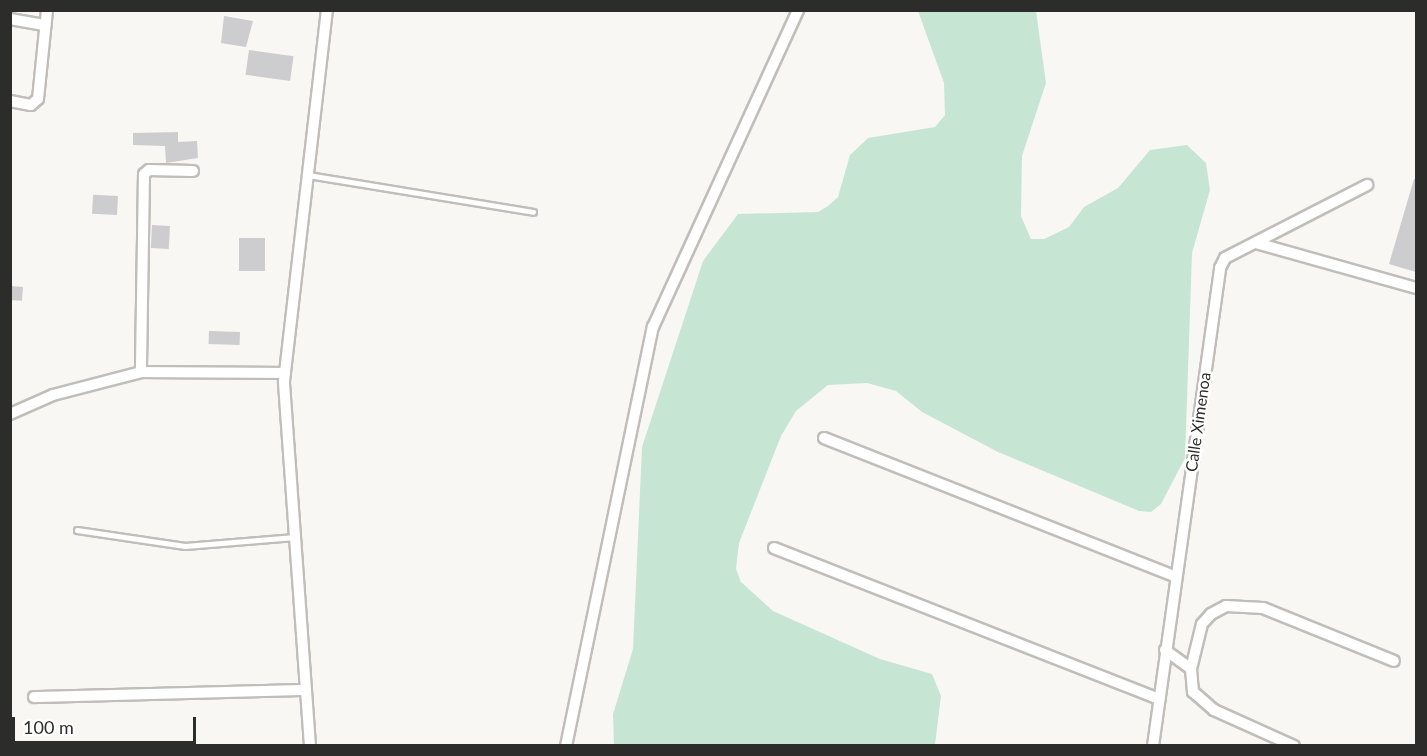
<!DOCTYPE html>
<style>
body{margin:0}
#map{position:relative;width:1427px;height:756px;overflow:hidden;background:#f9f7f4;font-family:Lato,sans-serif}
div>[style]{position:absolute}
.green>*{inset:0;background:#c7e5d3}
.building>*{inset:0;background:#cdcccf;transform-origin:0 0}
.roads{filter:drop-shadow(2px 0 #c0bebb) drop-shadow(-2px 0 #c0bebb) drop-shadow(0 2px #c0bebb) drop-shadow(0 -2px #c0bebb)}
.service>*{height:5px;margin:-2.5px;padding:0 2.5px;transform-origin:2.5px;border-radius:2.5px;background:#fff}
.minor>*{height:10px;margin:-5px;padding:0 5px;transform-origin:5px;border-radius:5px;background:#fff}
span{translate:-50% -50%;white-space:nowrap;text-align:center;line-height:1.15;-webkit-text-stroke:5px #fff;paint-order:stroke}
.street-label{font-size:16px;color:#2c2c2b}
.frame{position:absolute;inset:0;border:12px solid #2c2c2b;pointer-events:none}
.scale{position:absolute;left:12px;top:717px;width:184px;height:27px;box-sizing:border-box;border:3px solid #2c2c2b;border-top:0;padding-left:8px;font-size:18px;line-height:21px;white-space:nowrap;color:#2c2c2b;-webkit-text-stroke:4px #fff;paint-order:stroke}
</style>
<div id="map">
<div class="green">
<div style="clip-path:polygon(918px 11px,1036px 11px,1046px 83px,1022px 156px,1021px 216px,1031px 239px,1044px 239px,1069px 227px,1084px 207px,1118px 188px,1150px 150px,1187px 145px,1206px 163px,1210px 190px,1192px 253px,1185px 458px,1161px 504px,1151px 512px,1139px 511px,998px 452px,922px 412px,896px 391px,867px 383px,828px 385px,796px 411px,781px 436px,739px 543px,736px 569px,741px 582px,773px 611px,880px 659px,932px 674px,941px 696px,935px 745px,614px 745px,613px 714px,633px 649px,642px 447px,703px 261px,738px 214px,818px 212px,828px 206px,838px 197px,850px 155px,868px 138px,935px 127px,945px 115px,944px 83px)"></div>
</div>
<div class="building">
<div style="clip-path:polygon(224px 16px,253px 21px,246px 47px,221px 43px)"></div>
<div style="left:249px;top:50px;width:45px;height:25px;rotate:8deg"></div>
<div style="clip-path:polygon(178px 132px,178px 142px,197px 141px,198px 158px,166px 163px,165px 146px,133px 145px,133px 133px)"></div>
<div style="clip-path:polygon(1414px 179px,1416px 179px,1416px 272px,1389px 264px)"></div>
<div style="left:118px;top:196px;width:19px;height:25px;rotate:93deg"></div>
<div style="left:152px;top:225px;width:18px;height:23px;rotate:3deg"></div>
<div style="left:265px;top:238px;width:33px;height:26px;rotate:90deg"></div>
<div style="left:10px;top:286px;width:13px;height:14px;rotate:4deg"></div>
<div style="left:209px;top:331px;width:31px;height:13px;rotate:2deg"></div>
</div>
<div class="roads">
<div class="service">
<div style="left:308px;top:175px;width:228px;rotate:9.3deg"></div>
<div style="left:77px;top:530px;width:109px;rotate:8.4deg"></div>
<div style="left:185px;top:546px;width:110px;rotate:-4.7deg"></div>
</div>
<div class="minor">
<div style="left:10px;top:19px;width:36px;rotate:10deg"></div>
<div style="left:10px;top:101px;width:21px;rotate:11deg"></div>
<div style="left:31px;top:105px;width:9px;rotate:-41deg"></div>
<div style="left:38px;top:99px;width:89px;rotate:-84.2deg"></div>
<div style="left:193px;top:171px;width:44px;rotate:-178.7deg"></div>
<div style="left:149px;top:170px;width:6px;rotate:141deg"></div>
<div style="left:144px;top:174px;width:198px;rotate:90.9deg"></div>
<div style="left:141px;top:372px;width:144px;rotate:0.4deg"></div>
<div style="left:1256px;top:243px;width:166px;rotate:15.7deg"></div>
<div style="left:10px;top:414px;width:47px;rotate:-23.8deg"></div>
<div style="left:53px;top:395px;width:91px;rotate:-14.6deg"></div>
<div style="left:824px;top:438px;width:378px;rotate:21.5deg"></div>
<div style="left:774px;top:548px;width:414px;rotate:21.4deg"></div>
<div style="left:1165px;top:650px;width:32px;rotate:36deg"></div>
<div style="left:34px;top:697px;width:272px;rotate:-1.5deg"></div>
<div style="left:310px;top:746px;width:366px;rotate:-94.1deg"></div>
<div style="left:284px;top:381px;width:373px;rotate:-83.4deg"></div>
<div style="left:566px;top:746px;width:428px;rotate:-78.3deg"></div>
<div style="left:653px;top:327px;width:349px;rotate:-65.4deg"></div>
<div style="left:1153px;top:746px;width:483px;rotate:-82deg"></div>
<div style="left:1220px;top:268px;width:11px;rotate:-63deg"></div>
<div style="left:1225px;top:258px;width:160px;rotate:-27.2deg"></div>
<div style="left:1294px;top:746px;width:88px;rotate:-155.8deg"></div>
<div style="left:1214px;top:710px;width:28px;rotate:-139deg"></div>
<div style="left:1193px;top:692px;width:23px;rotate:-95deg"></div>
<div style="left:1191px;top:669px;width:46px;rotate:-76.3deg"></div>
<div style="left:1202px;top:624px;width:13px;rotate:-48deg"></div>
<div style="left:1211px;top:614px;width:17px;rotate:-28deg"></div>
<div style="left:1226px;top:606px;width:37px;rotate:3deg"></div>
<div style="left:1263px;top:608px;width:141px;rotate:22deg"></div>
</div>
</div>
<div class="street-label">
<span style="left:1198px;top:422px;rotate:-82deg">Calle Ximenoa</span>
</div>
<div class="frame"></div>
<div class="scale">100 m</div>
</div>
